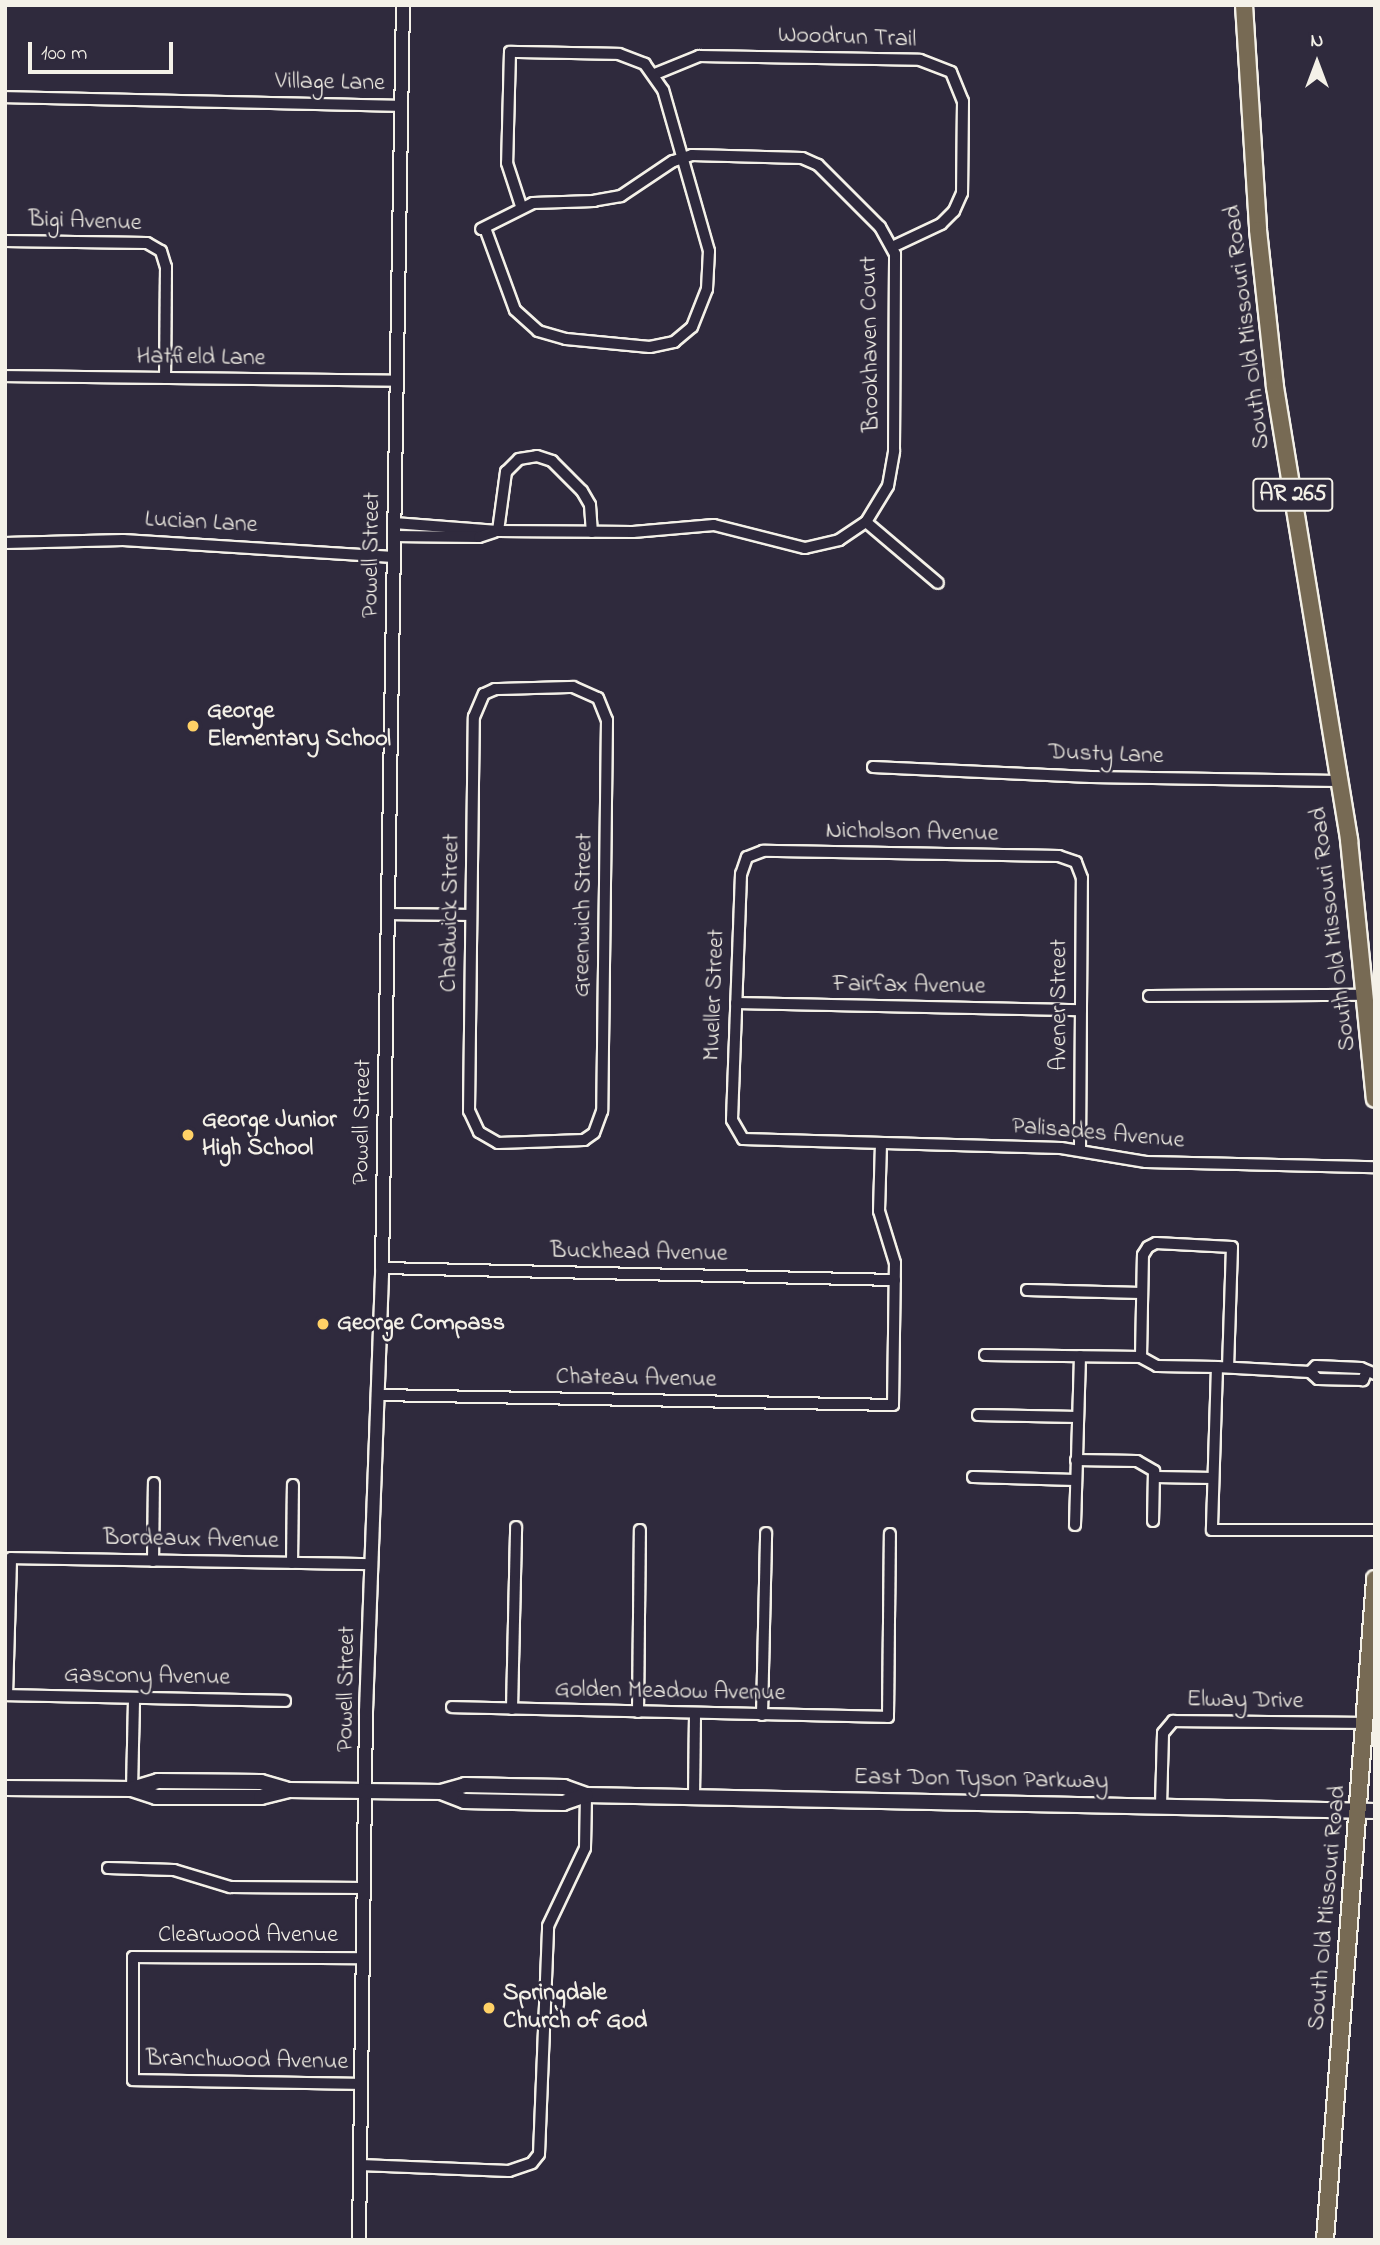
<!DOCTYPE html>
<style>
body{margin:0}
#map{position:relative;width:1380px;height:2245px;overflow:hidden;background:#2f2a3d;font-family:"Indie Flower",sans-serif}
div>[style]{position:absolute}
.roads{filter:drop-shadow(2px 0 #f4f1e8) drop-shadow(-2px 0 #f4f1e8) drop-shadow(0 2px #f4f1e8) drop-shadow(0 -2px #f4f1e8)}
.minor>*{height:10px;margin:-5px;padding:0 5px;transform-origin:5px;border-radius:5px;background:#2f2a3d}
.tertiary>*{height:12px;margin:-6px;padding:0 6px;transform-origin:6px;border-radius:6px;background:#2f2a3d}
.secondary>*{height:14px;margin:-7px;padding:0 7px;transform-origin:7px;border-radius:7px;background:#2f2a3d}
.primary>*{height:16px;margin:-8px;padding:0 8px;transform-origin:8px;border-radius:8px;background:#776a54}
.dots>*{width:19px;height:19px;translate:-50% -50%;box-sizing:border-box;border:4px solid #2f2a3d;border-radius:50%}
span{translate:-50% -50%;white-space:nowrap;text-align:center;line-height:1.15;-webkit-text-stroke:5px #2f2a3d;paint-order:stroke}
.shield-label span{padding:2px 5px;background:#2f2a3d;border:2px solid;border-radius:5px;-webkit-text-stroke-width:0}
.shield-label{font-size:23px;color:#f4f1e8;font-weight:700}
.street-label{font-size:24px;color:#f4f1e8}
.poi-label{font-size:24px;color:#f4f1e8;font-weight:700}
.left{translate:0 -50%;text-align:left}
.frame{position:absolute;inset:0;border:7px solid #f4f1e8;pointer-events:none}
.north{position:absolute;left:1282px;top:28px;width:70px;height:70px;-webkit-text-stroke:5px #2f2a3d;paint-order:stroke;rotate:0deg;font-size:19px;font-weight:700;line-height:28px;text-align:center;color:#f4f1e8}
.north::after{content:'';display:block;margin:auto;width:24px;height:32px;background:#f4f1e8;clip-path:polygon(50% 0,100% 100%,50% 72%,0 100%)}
.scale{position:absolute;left:28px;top:42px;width:145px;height:32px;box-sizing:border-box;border:4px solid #f4f1e8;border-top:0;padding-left:9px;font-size:21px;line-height:24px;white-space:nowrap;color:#f4f1e8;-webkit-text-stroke:5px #2f2a3d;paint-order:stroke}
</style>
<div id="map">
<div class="roads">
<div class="minor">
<div style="left:655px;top:74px;width:48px;rotate:-22.2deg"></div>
<div style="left:699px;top:56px;width:221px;rotate:1deg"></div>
<div style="left:920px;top:60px;width:33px;rotate:21deg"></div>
<div style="left:951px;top:72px;width:31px;rotate:68deg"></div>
<div style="left:963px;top:101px;width:92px;rotate:90.6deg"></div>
<div style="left:962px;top:193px;width:20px;rotate:114deg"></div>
<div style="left:954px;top:211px;width:18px;rotate:135deg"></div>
<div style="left:941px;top:224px;width:54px;rotate:154.9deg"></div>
<div style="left:5px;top:97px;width:396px;rotate:1.3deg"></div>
<div style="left:485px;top:228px;width:87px;rotate:69.9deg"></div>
<div style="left:515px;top:310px;width:31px;rotate:42deg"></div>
<div style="left:538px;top:331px;width:29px;rotate:16deg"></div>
<div style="left:566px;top:339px;width:84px;rotate:5.4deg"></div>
<div style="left:650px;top:347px;width:25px;rotate:-12deg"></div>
<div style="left:674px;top:342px;width:23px;rotate:-40deg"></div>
<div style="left:692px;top:327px;width:41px;rotate:-68.5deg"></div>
<div style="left:707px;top:289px;width:38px;rotate:-87deg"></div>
<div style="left:709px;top:251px;width:167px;rotate:-105.9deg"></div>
<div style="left:663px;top:90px;width:32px;rotate:-125deg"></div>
<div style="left:645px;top:64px;width:28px;rotate:-159deg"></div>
<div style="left:619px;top:54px;width:109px;rotate:-178.9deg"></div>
<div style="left:510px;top:52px;width:111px;rotate:91.5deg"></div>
<div style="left:507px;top:163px;width:45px;rotate:72deg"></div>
<div style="left:5px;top:241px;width:142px;rotate:0.8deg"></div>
<div style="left:147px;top:243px;width:16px;rotate:30deg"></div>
<div style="left:161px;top:251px;width:17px;rotate:73deg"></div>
<div style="left:166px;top:267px;width:111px;rotate:90.5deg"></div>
<div style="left:5px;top:376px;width:391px;rotate:0.7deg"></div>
<div style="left:866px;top:522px;width:94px;rotate:40.3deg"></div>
<div style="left:394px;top:523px;width:104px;rotate:4.4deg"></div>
<div style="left:498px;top:531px;width:135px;rotate:0.4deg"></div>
<div style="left:633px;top:532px;width:81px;rotate:-4.9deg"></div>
<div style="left:714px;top:525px;width:94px;rotate:14.2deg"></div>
<div style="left:805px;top:548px;width:35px;rotate:-13deg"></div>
<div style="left:839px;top:540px;width:32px;rotate:-34deg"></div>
<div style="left:866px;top:522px;width:42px;rotate:-58.6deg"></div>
<div style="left:888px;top:486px;width:36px;rotate:-80deg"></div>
<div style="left:894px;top:451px;width:197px;rotate:-89.7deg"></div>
<div style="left:895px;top:254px;width:31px;rotate:-119deg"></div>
<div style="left:880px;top:227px;width:88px;rotate:-135deg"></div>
<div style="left:818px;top:165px;width:17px;rotate:-156deg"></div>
<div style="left:802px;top:158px;width:110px;rotate:-178.4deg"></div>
<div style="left:692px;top:155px;width:20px;rotate:162deg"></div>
<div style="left:673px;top:161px;width:63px;rotate:146.1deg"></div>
<div style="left:621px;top:196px;width:27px;rotate:170deg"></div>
<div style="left:594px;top:201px;width:61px;rotate:178.1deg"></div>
<div style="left:533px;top:203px;width:58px;rotate:153.4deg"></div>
<div style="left:498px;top:531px;width:60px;rotate:-82.3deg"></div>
<div style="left:506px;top:472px;width:18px;rotate:-45deg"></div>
<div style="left:519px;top:459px;width:18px;rotate:-9deg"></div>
<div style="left:537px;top:456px;width:16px;rotate:18deg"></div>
<div style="left:552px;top:461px;width:42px;rotate:45deg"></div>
<div style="left:582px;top:491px;width:16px;rotate:60deg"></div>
<div style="left:590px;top:505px;width:27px;rotate:86deg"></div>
<div style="left:394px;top:536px;width:85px;rotate:0.7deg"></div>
<div style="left:479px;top:537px;width:16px;rotate:-18deg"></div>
<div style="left:5px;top:543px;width:118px;rotate:-1.5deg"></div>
<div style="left:123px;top:540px;width:271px;rotate:3.6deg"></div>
<div style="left:573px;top:687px;width:27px;rotate:24deg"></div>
<div style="left:598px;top:698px;width:24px;rotate:68deg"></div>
<div style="left:607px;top:720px;width:391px;rotate:90.7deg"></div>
<div style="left:602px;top:1111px;width:23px;rotate:110deg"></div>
<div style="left:594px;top:1133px;width:12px;rotate:145deg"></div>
<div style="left:584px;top:1140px;width:86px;rotate:178deg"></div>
<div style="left:498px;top:1143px;width:22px;rotate:-150deg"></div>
<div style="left:479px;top:1132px;width:23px;rotate:-115deg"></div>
<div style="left:469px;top:1111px;width:394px;rotate:-89.3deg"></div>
<div style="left:474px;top:717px;width:25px;rotate:-67deg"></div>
<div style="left:484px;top:694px;width:12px;rotate:-24deg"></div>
<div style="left:495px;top:689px;width:78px;rotate:-1.5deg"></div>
<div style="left:873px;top:767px;width:218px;rotate:2.6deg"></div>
<div style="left:1091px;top:777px;width:247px;rotate:0.9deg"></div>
<div style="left:387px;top:914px;width:84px;rotate:0.7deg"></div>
<div style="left:1149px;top:996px;width:217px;rotate:-0.3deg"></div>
<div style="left:736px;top:1003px;width:345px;rotate:1.2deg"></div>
<div style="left:1080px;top:1150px;width:272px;rotate:-89.6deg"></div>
<div style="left:1082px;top:878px;width:17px;rotate:-111deg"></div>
<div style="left:1076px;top:862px;width:18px;rotate:-161deg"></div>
<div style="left:1059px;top:856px;width:296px;rotate:-179deg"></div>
<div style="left:763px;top:851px;width:17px;rotate:159deg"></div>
<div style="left:747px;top:857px;width:18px;rotate:109deg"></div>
<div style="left:741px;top:874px;width:246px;rotate:92.1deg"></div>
<div style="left:732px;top:1120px;width:22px;rotate:60deg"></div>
<div style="left:743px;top:1139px;width:318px;rotate:1.6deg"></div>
<div style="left:1061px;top:1148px;width:86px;rotate:9.4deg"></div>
<div style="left:1146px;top:1162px;width:229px;rotate:1.3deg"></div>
<div style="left:382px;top:1268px;width:513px;rotate:1.34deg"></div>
<div style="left:1027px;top:1290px;width:114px;rotate:1.5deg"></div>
<div style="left:985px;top:1355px;width:156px;rotate:0.7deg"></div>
<div style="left:1217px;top:1367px;width:60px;rotate:-179deg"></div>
<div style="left:1157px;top:1366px;width:18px;rotate:-151deg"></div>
<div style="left:1141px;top:1357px;width:102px;rotate:-88.9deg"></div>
<div style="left:1143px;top:1255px;width:9px;rotate:-58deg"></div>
<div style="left:1148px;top:1247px;width:9px;rotate:-27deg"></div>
<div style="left:1156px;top:1243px;width:76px;rotate:3deg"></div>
<div style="left:1232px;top:1247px;width:120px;rotate:91.9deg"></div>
<div style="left:1310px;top:1372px;width:93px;rotate:-176.9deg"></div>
<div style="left:1217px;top:1367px;width:163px;rotate:91.8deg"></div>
<div style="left:1212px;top:1530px;width:163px"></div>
<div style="left:1366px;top:1373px;width:8px;rotate:113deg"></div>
<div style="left:1363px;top:1380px;width:45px;rotate:-178.7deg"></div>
<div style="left:1318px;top:1379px;width:11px;rotate:-139deg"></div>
<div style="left:1310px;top:1372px;width:8px;rotate:-45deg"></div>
<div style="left:1316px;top:1366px;width:45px;rotate:2.5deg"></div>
<div style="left:1361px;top:1368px;width:15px;rotate:23deg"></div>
<div style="left:379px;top:1395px;width:514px;rotate:1.11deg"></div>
<div style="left:893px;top:1405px;width:142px;rotate:-89.2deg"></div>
<div style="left:895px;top:1263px;width:54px;rotate:-107.1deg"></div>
<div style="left:879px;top:1211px;width:67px;rotate:-88.3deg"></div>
<div style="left:978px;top:1415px;width:100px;rotate:1.1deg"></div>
<div style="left:1076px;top:1460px;width:61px;rotate:0.9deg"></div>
<div style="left:1137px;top:1461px;width:20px;rotate:30deg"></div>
<div style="left:1154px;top:1471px;width:50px;rotate:91.1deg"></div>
<div style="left:973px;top:1477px;width:102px;rotate:1.7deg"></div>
<div style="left:1156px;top:1477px;width:57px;rotate:1deg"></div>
<div style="left:1075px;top:1525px;width:169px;rotate:-88.3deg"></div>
<div style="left:153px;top:1561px;width:78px;rotate:-89.3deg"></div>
<div style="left:292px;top:1563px;width:78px;rotate:-89.3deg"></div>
<div style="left:285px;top:1701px;width:278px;rotate:-178.8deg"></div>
<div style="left:7px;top:1695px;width:137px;rotate:-88.3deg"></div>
<div style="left:11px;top:1558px;width:359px;rotate:1deg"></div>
<div style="left:452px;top:1707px;width:436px;rotate:1.3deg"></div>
<div style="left:888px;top:1717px;width:183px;rotate:-89.4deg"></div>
<div style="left:512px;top:1709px;width:182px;rotate:-88.7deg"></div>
<div style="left:638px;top:1712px;width:182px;rotate:-89.4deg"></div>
<div style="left:762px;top:1715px;width:182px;rotate:-88.7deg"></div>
<div style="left:132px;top:1789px;width:91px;rotate:-88.7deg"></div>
<div style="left:694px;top:1797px;width:84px;rotate:-89.3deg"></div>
<div style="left:1161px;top:1805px;width:72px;rotate:-88.4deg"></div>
<div style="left:1163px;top:1733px;width:16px;rotate:-50deg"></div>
<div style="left:1173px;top:1721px;width:192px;rotate:0.6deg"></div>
<div style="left:108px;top:1868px;width:66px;rotate:1.7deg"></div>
<div style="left:174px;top:1870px;width:59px;rotate:16.9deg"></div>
<div style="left:230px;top:1887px;width:133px;rotate:0.4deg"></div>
<div style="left:361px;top:2084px;width:228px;rotate:-179deg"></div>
<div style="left:133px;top:2080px;width:123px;rotate:-90deg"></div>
<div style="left:133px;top:1957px;width:229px;rotate:0.3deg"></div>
<div style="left:360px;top:2165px;width:149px;rotate:2.3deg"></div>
<div style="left:509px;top:2171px;width:24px;rotate:-19deg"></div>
<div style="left:532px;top:2163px;width:11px;rotate:-52deg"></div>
<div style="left:539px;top:2154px;width:228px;rotate:-87.7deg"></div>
<div style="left:548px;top:1926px;width:86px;rotate:-64.6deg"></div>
<div style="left:585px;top:1848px;width:53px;rotate:-88.9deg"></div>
</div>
<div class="tertiary">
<div style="left:359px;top:2240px;width:529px;rotate:-89.24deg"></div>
<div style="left:366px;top:1711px;width:443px;rotate:-87.9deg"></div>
<div style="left:382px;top:1268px;width:1263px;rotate:-89.05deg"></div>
</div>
<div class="secondary">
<div style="left:5px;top:1788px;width:127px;rotate:0.5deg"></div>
<div style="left:132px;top:1789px;width:25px;rotate:18deg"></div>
<div style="left:156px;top:1797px;width:105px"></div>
<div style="left:261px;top:1797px;width:29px;rotate:-14deg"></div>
<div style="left:289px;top:1790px;width:152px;rotate:0.8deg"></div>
<div style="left:441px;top:1792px;width:25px;rotate:-16deg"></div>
<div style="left:465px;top:1785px;width:99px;rotate:1.2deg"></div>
<div style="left:564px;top:1787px;width:23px;rotate:20deg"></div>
<div style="left:586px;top:1795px;width:789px;rotate:1.16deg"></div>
<div style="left:132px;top:1789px;width:27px;rotate:-17deg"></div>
<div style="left:158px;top:1781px;width:103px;rotate:0.6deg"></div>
<div style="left:261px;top:1782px;width:26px;rotate:16deg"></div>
<div style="left:441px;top:1792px;width:25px;rotate:21deg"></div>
<div style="left:464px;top:1801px;width:99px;rotate:1.2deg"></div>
<div style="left:563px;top:1803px;width:24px;rotate:-19deg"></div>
</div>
<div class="primary">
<div style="left:1244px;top:5px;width:225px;rotate:86.4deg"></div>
<div style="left:1258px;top:230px;width:158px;rotate:83.8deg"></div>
<div style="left:1275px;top:387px;width:459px;rotate:80.7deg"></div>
<div style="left:1349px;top:840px;width:260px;rotate:84.3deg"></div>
<div style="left:1325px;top:2240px;width:663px;rotate:-85.67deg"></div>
</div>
</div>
<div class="dots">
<div style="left:193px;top:726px;background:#ffd166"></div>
<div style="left:188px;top:1135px;background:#ffd166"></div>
<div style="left:323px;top:1324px;background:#ffd166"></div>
<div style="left:489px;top:2008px;background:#ffd166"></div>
</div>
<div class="shield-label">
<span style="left:1293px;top:495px">AR 265</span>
</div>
<div class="street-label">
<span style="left:847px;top:38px;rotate:2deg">Woodrun Trail</span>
<span style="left:330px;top:83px;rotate:1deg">Village Lane</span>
<span style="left:85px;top:222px;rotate:2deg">Bigi Avenue</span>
<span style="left:1248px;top:327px;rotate:-97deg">South Old Missouri Road</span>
<span style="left:871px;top:344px;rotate:-91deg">Brookhaven Court</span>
<span style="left:201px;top:358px;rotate:1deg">Hatfield Lane</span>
<span style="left:201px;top:523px;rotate:3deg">Lucian Lane</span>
<span style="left:372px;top:555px;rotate:-89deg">Powell Street</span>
<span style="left:1106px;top:755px;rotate:2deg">Dusty Lane</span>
<span style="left:912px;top:833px;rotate:1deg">Nicholson Avenue</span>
<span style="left:451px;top:913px;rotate:-89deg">Chadwick Street</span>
<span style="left:584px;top:915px;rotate:-89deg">Greenwich Street</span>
<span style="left:1334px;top:929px;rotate:-97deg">South Old Missouri Road</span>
<span style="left:909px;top:986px;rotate:1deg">Fairfax Avenue</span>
<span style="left:715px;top:995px;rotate:-88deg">Mueller Street</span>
<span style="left:1060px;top:1005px;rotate:-90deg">Avener Street</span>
<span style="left:363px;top:1122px;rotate:-89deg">Powell Street</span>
<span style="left:1098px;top:1134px;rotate:5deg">Palisades Avenue</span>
<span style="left:639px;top:1253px;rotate:1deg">Buckhead Avenue</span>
<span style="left:636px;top:1379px;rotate:1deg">Chateau Avenue</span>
<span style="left:191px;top:1540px;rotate:1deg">Bordeaux Avenue</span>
<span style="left:147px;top:1677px;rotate:1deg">Gascony Avenue</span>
<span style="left:347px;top:1689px;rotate:-89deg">Powell Street</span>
<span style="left:670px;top:1692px;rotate:1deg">Golden Meadow Avenue</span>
<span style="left:1245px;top:1701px;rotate:1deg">Elway Drive</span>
<span style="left:981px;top:1780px;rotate:1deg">East Don Tyson Parkway</span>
<span style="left:1328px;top:1908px;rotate:-85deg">South Old Missouri Road</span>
<span style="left:248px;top:1936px">Clearwood Avenue</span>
<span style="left:247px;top:2061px;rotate:1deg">Branchwood Avenue</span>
</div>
<div class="poi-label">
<span class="left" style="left:207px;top:726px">George<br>Elementary School</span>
<span class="left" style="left:202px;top:1135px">George Junior<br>High School</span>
<span class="left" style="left:337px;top:1324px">George Compass</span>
<span class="left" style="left:503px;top:2008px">Springdale<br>Church of God</span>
</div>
<div class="frame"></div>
<div class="north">N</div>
<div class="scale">100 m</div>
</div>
